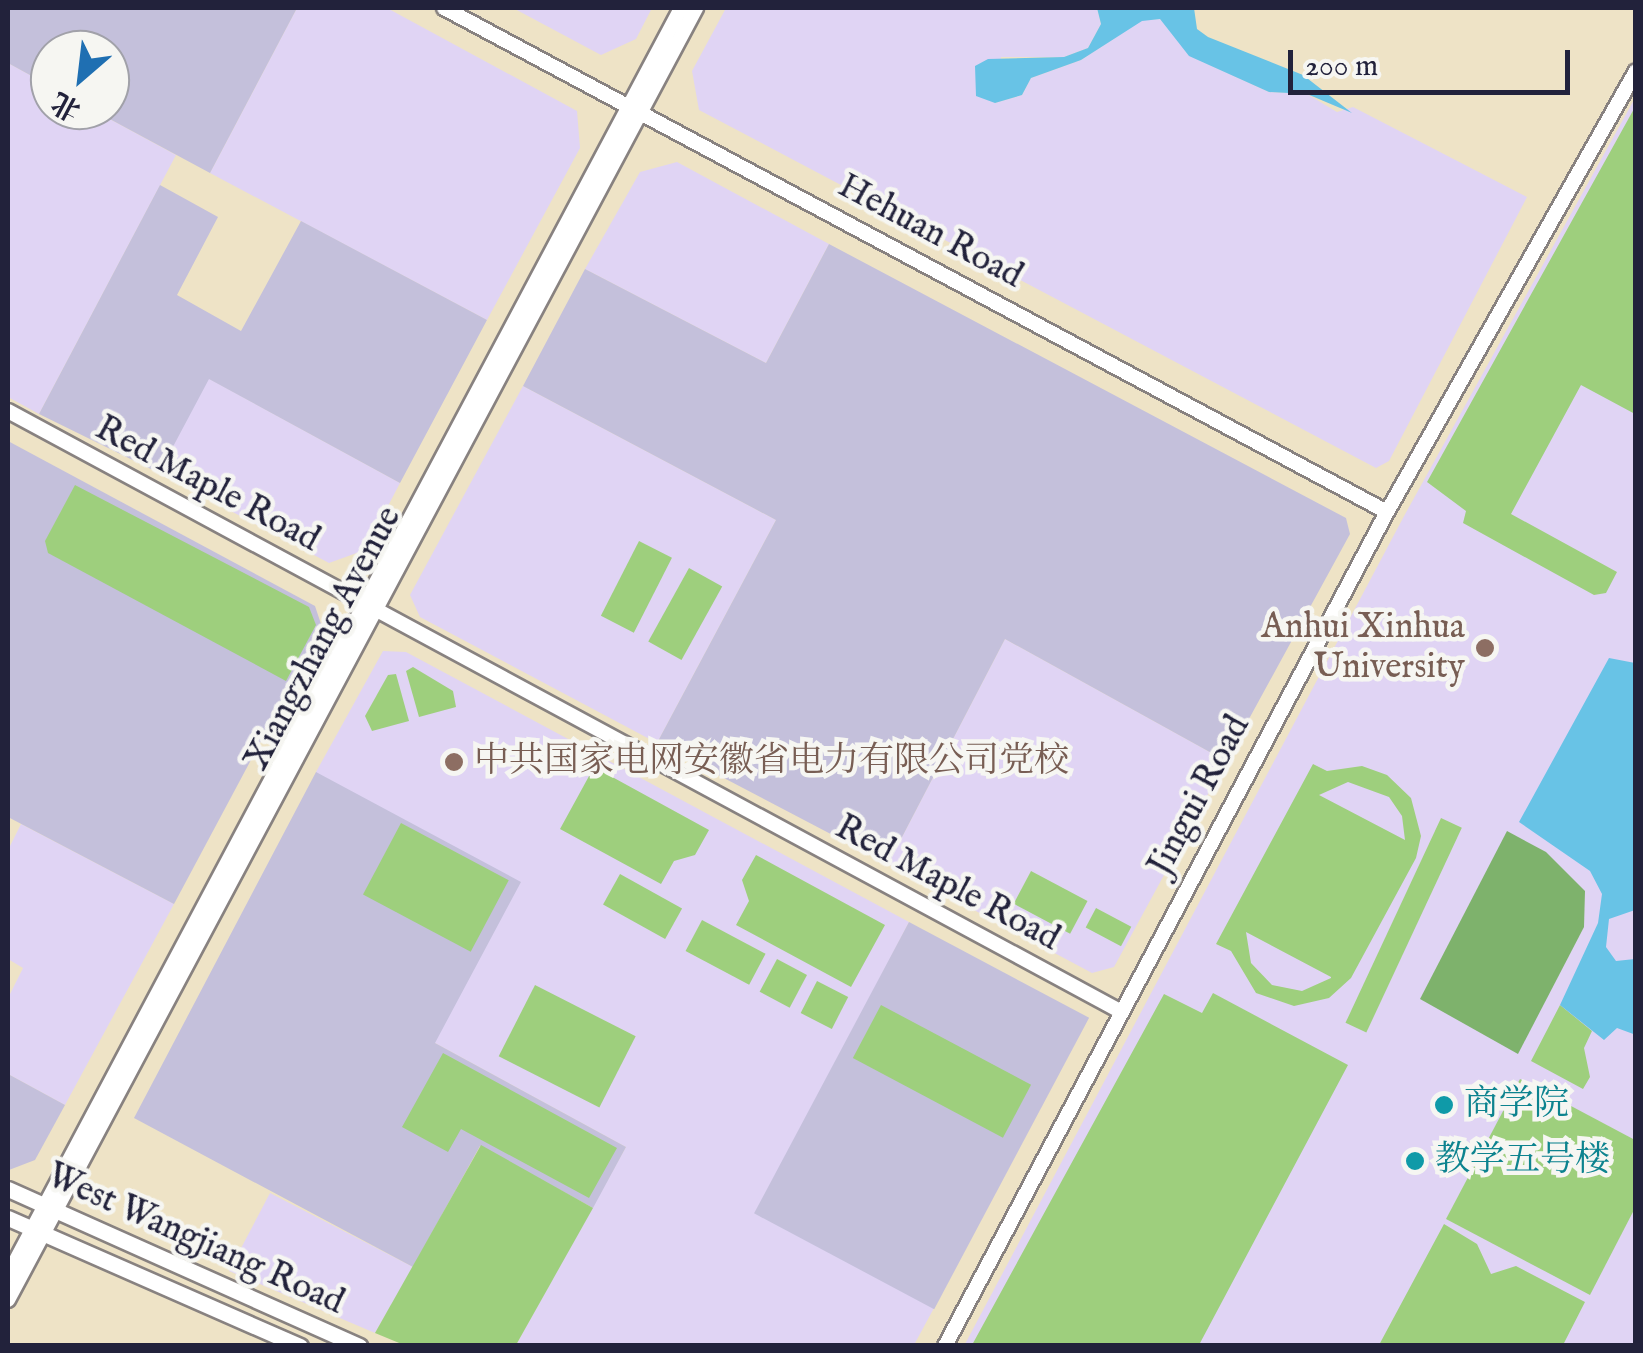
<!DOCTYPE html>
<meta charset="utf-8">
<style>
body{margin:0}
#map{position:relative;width:1643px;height:1353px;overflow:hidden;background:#eee3c6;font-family:"IM FELL English","Noto Serif SC",serif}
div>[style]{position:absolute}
.built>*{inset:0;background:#e0d4f4}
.industrial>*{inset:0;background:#c4c0db;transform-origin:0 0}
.green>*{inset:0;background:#9ecf7d;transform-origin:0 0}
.forest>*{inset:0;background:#7eb26c}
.water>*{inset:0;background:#68c3e6}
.roads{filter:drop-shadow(2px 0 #888280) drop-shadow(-2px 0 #888280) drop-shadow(0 2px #888280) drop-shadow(0 -2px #888280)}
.secondary>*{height:14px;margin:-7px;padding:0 7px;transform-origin:7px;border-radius:7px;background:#fff}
.primary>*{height:15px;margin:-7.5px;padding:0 7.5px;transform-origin:7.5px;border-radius:7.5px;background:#fff}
.dots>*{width:28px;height:28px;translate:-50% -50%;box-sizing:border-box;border:5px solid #f6f6f2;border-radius:50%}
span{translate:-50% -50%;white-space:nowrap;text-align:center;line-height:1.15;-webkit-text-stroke:9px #f6f6f2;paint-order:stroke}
.street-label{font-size:35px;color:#22223b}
.education-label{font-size:35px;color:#785e54}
.right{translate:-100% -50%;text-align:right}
.left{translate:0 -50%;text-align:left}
.culture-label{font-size:35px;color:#0d838f}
.frame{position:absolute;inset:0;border:10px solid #22223b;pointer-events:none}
.north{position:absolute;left:30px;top:30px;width:100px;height:100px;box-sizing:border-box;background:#f6f6f2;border:2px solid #a1a1a9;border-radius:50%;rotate:208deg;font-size:28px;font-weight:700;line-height:40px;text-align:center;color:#22223b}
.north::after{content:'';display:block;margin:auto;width:35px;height:45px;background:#1f6fb2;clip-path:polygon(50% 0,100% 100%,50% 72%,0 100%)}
.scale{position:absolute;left:1288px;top:50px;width:282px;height:45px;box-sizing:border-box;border:5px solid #22223b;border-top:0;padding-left:12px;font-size:30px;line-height:35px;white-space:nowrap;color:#22223b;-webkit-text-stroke:8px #f6f6f2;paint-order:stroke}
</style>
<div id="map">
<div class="built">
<div style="clip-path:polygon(297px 8px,387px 8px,577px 111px,580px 148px,487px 320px,210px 173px)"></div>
<div style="clip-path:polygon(513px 8px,652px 8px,636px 39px,601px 55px)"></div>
<div style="clip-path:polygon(726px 8px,1097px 8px,1101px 24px,1088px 48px,1064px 57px,1001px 57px,995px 103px,1022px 95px,1031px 78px,1081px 60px,1142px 20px,1160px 19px,1199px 60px,1269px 92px,1307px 94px,1337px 112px,1353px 107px,1527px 197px,1389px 461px,1376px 468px,699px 110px,692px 71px)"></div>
<div style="clip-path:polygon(8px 63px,50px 86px,50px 110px,93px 110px,176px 155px,39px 414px,8px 397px)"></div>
<div style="clip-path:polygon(1635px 98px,1635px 1345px,964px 1346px,1403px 518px)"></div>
<div style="clip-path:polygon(677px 162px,829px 244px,766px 363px,585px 269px,640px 172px)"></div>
<div style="clip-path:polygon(208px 378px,400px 483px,365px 550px,329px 563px,159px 473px)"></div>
<div style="clip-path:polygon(523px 386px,776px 520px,657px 743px,420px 617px,410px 595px)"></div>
<div style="clip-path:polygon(1005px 639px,1226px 761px,1114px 967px,1092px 973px,888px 864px)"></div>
<div style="clip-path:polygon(383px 651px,406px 652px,909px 922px,758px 1214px,934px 1308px,914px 1345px,516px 1345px,626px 1147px,435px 1043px,316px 772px)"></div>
<div style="clip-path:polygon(21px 824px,174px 904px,65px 1105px,8px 1074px,8px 998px,23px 968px,8px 959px,8px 850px)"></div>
<div style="clip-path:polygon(270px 1193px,413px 1267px,375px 1333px,229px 1271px)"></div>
</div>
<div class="industrial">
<div style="clip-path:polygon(8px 8px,297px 8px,210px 173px,93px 110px,110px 110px,110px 50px,50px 50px,50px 86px,8px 63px)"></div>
<div style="clip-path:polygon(160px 185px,218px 217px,177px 295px,241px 331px,301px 221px,487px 320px,400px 483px,209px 379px,159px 473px,39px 414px)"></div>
<div style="clip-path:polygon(829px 244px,1346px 518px,1350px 534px,1226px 761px,1005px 639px,888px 864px,657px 743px,776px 520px,523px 386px,585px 269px,766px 363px)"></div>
<div style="clip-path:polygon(8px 441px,315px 606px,322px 627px,174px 904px,8px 817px)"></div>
<div style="clip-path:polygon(316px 772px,521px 882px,435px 1043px,626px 1147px,593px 1208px,480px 1146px,413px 1267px,134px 1118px)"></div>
<div style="left:909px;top:922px;width:204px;height:330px;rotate:28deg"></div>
<div style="clip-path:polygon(8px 1074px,65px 1105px,35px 1160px,9px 1170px)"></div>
</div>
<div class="green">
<div style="clip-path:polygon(1635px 107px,1635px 414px,1581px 385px,1511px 514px,1617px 572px,1606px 593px,1594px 595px,1463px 523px,1466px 511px,1427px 482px)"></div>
<div style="clip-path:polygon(75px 485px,309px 607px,316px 625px,286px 681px,48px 553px,45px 541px)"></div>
<div style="left:639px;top:541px;width:37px;height:84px;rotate:27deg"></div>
<div style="left:689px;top:568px;width:38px;height:84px;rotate:29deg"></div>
<div style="clip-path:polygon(413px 667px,453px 691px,456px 707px,419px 717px,406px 671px)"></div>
<div style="clip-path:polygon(396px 674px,409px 721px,372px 731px,365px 716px,388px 675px)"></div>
<div style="clip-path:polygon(evenodd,1313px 764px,1327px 771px,1362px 766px,1387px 775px,1411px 798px,1421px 836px,1416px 858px,1351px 978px,1329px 998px,1294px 1006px,1256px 993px,1231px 951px,1216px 944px,1313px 764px,1348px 782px,1389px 797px,1402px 816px,1405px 840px,1319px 795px,1348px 782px,1313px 764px,1246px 932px,1331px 977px,1331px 978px,1302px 991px,1272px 985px,1251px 963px,1246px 932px)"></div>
<div style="clip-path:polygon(594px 767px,709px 830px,695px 855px,674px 861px,661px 884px,560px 829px)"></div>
<div style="left:1441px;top:818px;width:23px;height:226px;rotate:25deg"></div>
<div style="left:401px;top:823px;width:122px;height:81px;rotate:28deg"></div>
<div style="clip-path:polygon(756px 855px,885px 925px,851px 987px,736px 925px,749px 901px,742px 880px)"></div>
<div style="left:1031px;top:871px;width:64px;height:37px;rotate:28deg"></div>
<div style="left:620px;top:874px;width:71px;height:35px;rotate:29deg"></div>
<div style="left:1096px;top:908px;width:40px;height:22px;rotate:28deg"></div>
<div style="left:702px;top:920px;width:72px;height:35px;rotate:28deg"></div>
<div style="left:777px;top:959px;width:34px;height:37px;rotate:28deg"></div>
<div style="left:817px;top:981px;width:35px;height:36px;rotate:27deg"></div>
<div style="left:535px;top:985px;width:113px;height:80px;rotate:27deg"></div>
<div style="clip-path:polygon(1213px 993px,1348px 1065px,1199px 1345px,972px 1345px,1164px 994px,1202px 1013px)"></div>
<div style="left:881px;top:1005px;width:170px;height:60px;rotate:28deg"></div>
<div style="clip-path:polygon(1560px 1005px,1592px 1031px,1584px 1048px,1590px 1077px,1583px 1089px,1531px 1061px)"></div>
<div style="clip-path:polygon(443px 1053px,617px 1148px,589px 1198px,461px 1129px,448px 1152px,402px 1127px)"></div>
<div style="clip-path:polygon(1520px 1079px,1635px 1140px,1635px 1208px,1590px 1295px,1446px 1219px)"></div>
<div style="clip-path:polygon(481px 1145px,593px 1208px,516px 1345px,404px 1345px,375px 1333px)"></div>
<div style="clip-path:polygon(1444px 1224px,1477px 1244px,1491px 1274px,1516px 1266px,1585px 1302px,1563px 1345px,1379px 1345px)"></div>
</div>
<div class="forest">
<div style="clip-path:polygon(1507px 831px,1546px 852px,1585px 891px,1584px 927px,1518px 1054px,1420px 999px)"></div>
</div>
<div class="water">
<div style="clip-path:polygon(1097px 8px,1194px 8px,1197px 29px,1208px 37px,1303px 75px,1352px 113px,1307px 94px,1269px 92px,1189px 56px,1160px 19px,1142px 21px,1081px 60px,1031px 78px,1022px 95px,995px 103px,976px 96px,975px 66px,988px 59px,1064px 57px,1088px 48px,1101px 24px)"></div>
<div style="clip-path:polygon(1609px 658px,1635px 663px,1635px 910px,1609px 919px,1606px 947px,1616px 961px,1635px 959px,1636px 1035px,1617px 1028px,1604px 1040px,1560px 1005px,1598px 923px,1602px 894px,1590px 871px,1519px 822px)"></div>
</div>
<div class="roads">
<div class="secondary">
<div style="left:444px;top:8px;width:1069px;rotate:28.12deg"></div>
<div style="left:8px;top:411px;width:1261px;rotate:28.35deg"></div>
<div style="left:8px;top:1275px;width:1435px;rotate:-62.02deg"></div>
<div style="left:8px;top:1300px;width:1464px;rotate:-61.96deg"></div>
<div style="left:945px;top:1346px;width:944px;rotate:-62.08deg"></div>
<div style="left:1387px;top:512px;width:506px;rotate:-60.55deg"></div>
</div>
<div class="primary">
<div style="left:8px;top:1189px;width:385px;rotate:24.1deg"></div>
<div style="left:8px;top:1218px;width:319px;rotate:23.7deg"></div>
</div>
</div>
<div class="dots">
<div style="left:1485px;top:648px;background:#8d6e63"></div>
<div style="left:454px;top:762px;background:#8d6e63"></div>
<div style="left:1444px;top:1105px;background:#0f9aa8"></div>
<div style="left:1415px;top:1161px;background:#0f9aa8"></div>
</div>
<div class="street-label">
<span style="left:930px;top:232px;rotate:28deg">Hehuan Road</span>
<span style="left:207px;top:485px;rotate:28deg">Red Maple Road</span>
<span style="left:324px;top:639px;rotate:-62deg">Xiangzhang Avenue</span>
<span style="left:1200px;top:796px;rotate:-62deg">Jingui Road</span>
<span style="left:947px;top:884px;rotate:28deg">Red Maple Road</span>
<span style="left:195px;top:1240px;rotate:24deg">West Wangjiang Road</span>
</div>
<div class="education-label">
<span class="right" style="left:1465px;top:648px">Anhui Xinhua<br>University</span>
<span class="left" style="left:474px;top:762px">中共国家电网安徽省电力有限公司党校</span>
</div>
<div class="culture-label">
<span class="left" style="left:1464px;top:1105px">商学院</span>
<span class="left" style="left:1435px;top:1161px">教学五号楼</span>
</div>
<div class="frame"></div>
<div class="north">北</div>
<div class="scale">200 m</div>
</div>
